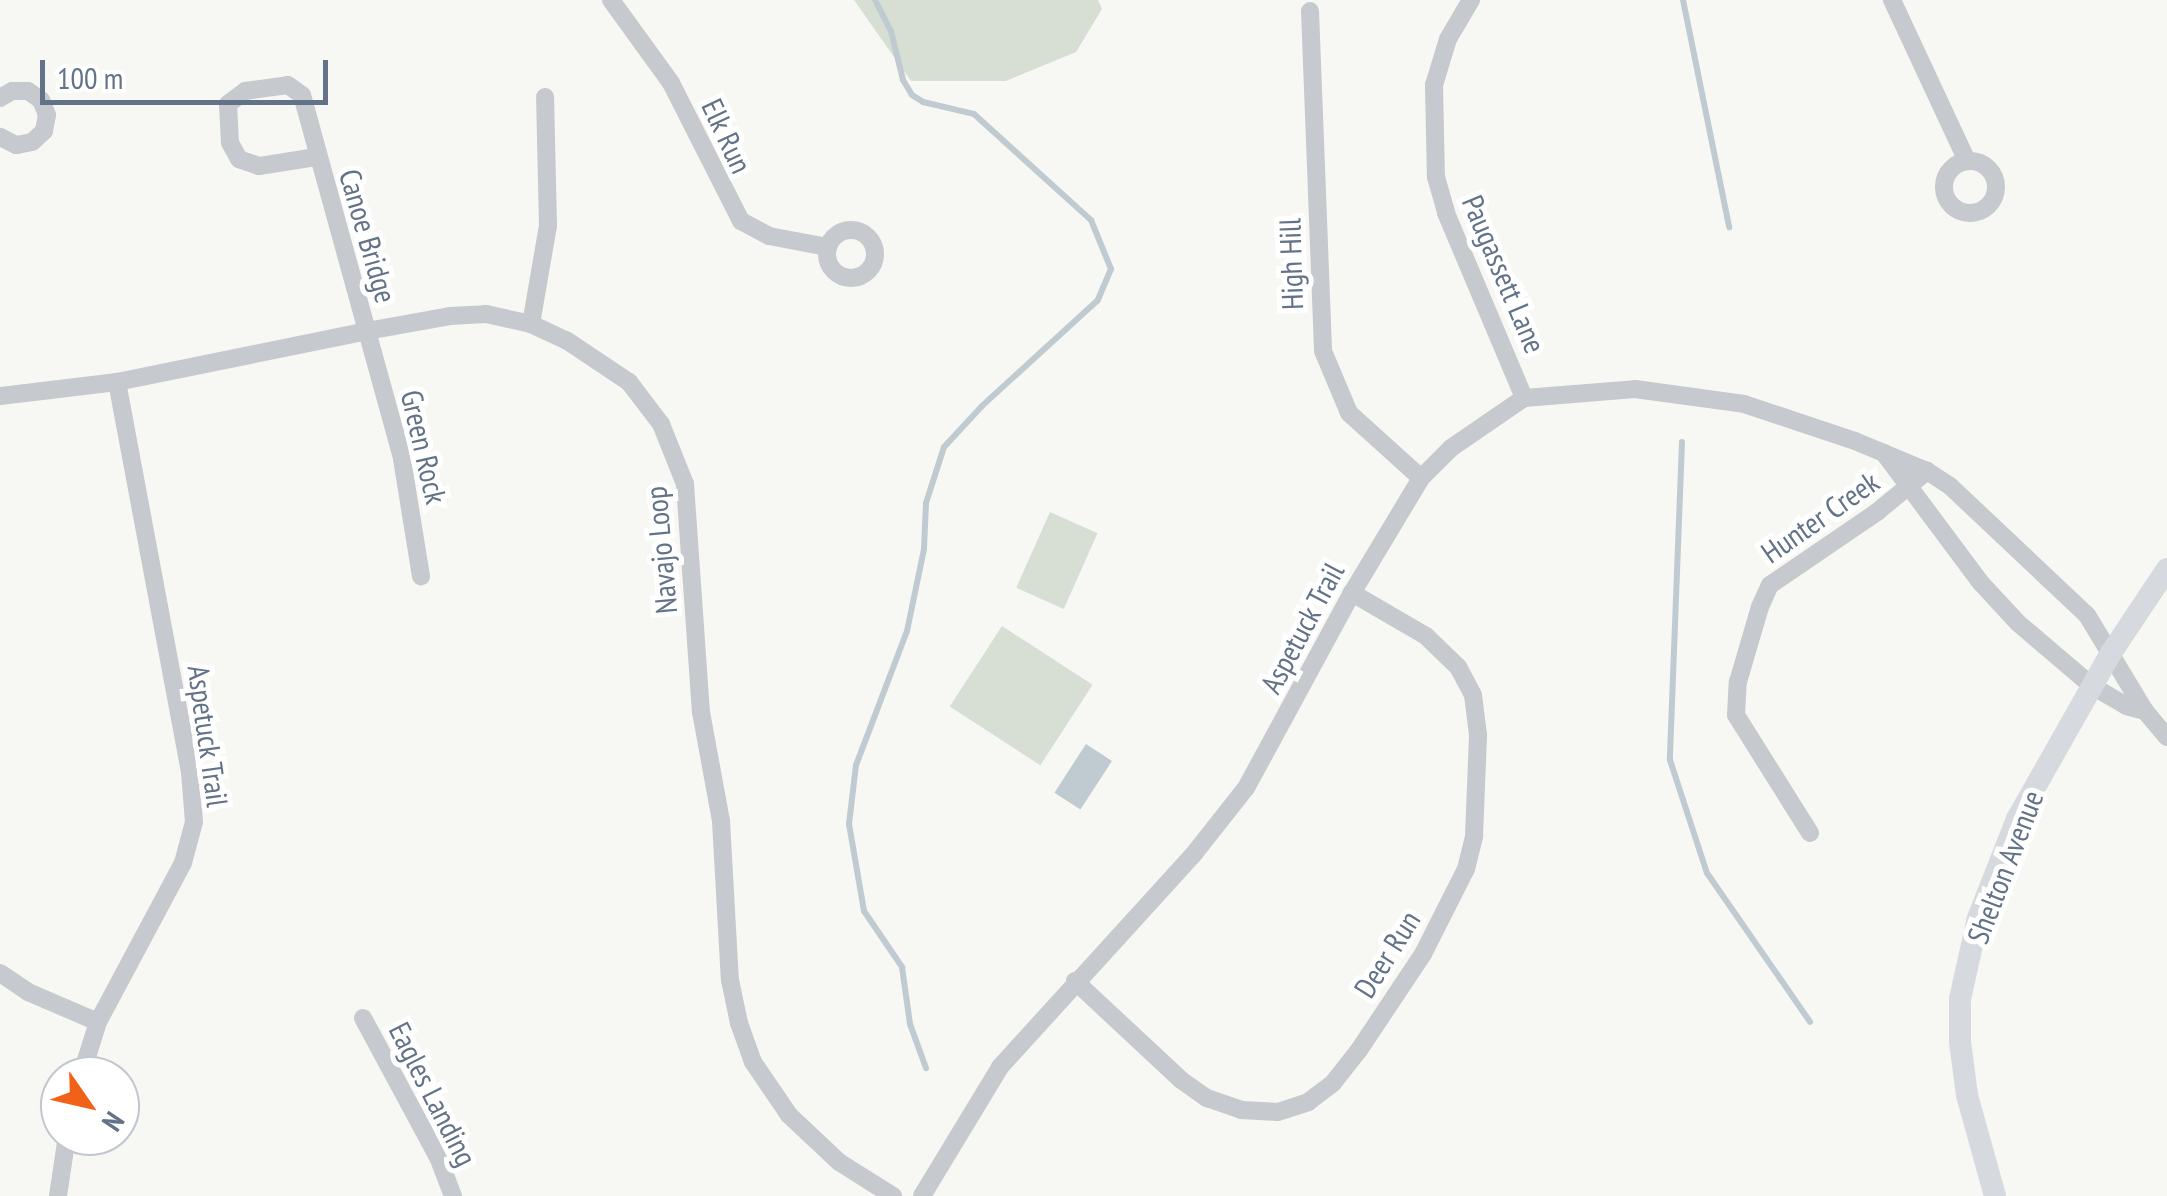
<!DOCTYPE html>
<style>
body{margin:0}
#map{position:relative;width:2167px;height:1196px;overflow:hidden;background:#f7f7f3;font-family:"PT Sans Narrow",sans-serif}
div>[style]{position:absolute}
.green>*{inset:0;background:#d7dfd4;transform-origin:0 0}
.water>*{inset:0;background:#c0cbd1;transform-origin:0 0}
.stream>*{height:6px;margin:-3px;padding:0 3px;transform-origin:3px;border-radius:3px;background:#c0cbd1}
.minor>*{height:18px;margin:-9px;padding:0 9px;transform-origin:9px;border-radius:9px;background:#c6c9cd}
.minor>.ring{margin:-9px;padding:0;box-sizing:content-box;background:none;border:18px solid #c6c9cd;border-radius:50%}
.secondary>*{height:22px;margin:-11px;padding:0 11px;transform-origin:11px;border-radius:11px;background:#d6dadf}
span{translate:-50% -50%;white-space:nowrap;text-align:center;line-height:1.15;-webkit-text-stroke:10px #fff;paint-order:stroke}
.street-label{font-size:30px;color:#637387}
.north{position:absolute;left:40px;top:1056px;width:100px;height:100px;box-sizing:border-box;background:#fff;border:2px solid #c1c7cf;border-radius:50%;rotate:124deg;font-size:28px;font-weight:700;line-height:40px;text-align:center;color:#637387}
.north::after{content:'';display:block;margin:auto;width:35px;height:45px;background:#f26118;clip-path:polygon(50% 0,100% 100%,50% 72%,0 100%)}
.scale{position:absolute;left:40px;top:60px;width:288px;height:45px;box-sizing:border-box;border:5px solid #637387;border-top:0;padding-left:12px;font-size:30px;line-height:35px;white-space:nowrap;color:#637387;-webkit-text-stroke:8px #fff;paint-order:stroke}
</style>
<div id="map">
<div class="green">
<div style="clip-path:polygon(854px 0,1098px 0,1102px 9px,1076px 52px,1006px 81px,911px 81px)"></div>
<div style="left:1050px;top:512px;width:52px;height:83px;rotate:24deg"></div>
<div style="left:1002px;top:626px;width:108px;height:96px;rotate:33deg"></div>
</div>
<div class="water">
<div style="left:1086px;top:744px;width:31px;height:58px;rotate:33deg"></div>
</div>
<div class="stream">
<div style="left:875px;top:0;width:35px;rotate:63deg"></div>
<div style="left:891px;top:31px;width:50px;rotate:76.2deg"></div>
<div style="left:903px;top:80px;width:17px;rotate:59deg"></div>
<div style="left:912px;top:95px;width:13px;rotate:32deg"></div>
<div style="left:923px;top:102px;width:52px;rotate:13.2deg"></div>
<div style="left:974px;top:114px;width:158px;rotate:42.2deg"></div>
<div style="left:1091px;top:220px;width:53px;rotate:67.8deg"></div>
<div style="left:1111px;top:269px;width:34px;rotate:113deg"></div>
<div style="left:1098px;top:300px;width:157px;rotate:137.6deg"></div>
<div style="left:982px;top:406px;width:56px;rotate:132.8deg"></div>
<div style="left:944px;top:447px;width:59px;rotate:107.8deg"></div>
<div style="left:926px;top:503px;width:46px;rotate:92.5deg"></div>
<div style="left:924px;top:549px;width:84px;rotate:101.7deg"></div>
<div style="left:907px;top:631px;width:143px;rotate:110.8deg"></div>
<div style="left:856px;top:765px;width:59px;rotate:96.8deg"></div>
<div style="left:849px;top:824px;width:88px;rotate:80.2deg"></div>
<div style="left:864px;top:911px;width:68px;rotate:55.8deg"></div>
<div style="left:902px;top:967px;width:58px;rotate:82deg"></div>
<div style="left:910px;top:1024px;width:47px;rotate:70deg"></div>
<div style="left:1683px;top:0;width:232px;rotate:78.5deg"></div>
<div style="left:1682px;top:442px;width:318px;rotate:92.2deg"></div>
<div style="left:1670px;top:760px;width:119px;rotate:71.9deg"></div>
<div style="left:1707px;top:873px;width:181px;rotate:55.3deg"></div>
</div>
<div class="minor">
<div style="left:611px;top:0;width:102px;rotate:54.1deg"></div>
<div style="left:671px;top:83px;width:155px;rotate:63.1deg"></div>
<div style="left:741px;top:221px;width:32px;rotate:28deg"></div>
<div style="left:769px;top:236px;width:60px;rotate:10.6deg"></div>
<div style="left:1471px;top:0;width:45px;rotate:120.5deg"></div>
<div style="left:1448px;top:39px;width:48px;rotate:106.9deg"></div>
<div style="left:1434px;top:85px;width:92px;rotate:88.8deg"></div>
<div style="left:1436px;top:177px;width:37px;rotate:74deg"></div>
<div style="left:1446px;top:213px;width:201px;rotate:67.1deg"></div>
<div style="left:1892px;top:0;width:178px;rotate:65deg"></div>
<div style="left:1310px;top:11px;width:340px;rotate:87.8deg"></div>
<div style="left:1323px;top:351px;width:67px;rotate:67.2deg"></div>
<div style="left:1349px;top:413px;width:97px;rotate:42.1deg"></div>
<div style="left:0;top:98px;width:14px;rotate:-30deg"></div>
<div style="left:12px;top:91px;width:16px"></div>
<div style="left:28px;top:91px;width:16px;rotate:35deg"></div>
<div style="left:41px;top:100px;width:16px;rotate:68deg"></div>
<div style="left:47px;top:115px;width:16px;rotate:101deg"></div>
<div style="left:44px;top:131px;width:16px;rotate:137deg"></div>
<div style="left:32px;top:142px;width:16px;rotate:169deg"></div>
<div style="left:16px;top:145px;width:18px;rotate:-153deg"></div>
<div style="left:316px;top:157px;width:58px;rotate:171deg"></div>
<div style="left:259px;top:166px;width:21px;rotate:-161deg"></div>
<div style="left:239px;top:159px;width:18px;rotate:-119deg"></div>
<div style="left:230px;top:143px;width:39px;rotate:-93deg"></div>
<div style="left:228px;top:104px;width:21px;rotate:-37deg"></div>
<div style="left:245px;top:91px;width:43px;rotate:-7.9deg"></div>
<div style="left:288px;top:85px;width:17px;rotate:36deg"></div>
<div style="left:302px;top:95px;width:377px;rotate:74.6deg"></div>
<div style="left:402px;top:459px;width:119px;rotate:80.8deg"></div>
<div class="ring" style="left:1944px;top:161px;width:34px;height:34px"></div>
<div class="ring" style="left:827px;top:230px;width:30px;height:30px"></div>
<div style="left:531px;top:324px;width:99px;rotate:-80.2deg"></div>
<div style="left:548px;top:226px;width:129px;rotate:-91.3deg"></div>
<div style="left:0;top:396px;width:118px;rotate:-6.8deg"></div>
<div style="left:117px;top:382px;width:255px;rotate:-11.5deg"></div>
<div style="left:367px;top:331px;width:84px;rotate:-10.2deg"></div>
<div style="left:450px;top:316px;width:36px;rotate:-3deg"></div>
<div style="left:486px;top:314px;width:46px;rotate:12.5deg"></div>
<div style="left:531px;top:324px;width:38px;rotate:25deg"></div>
<div style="left:566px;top:340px;width:76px;rotate:33.7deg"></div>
<div style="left:629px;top:382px;width:53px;rotate:52.7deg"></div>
<div style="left:661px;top:424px;width:65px;rotate:68.2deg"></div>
<div style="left:685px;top:484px;width:229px;rotate:86deg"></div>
<div style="left:701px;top:712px;width:111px;rotate:79.6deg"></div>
<div style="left:721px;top:821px;width:159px;rotate:86.8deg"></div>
<div style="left:730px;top:980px;width:44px;rotate:78.2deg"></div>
<div style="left:739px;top:1023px;width:41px;rotate:70.3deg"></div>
<div style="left:753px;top:1062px;width:64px;rotate:55.8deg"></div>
<div style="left:789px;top:1115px;width:69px;rotate:43.2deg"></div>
<div style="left:839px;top:1162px;width:64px;rotate:32.2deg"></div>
<div style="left:1884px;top:453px;width:162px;rotate:53.3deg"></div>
<div style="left:1981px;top:583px;width:54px;rotate:47.2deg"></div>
<div style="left:2018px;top:623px;width:97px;rotate:40.4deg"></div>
<div style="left:2092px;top:686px;width:39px;rotate:30deg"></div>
<div style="left:2126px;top:706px;width:20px;rotate:15deg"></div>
<div style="left:1810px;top:833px;width:139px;rotate:-122.1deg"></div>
<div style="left:1736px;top:715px;width:33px;rotate:-87deg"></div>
<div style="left:1738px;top:682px;width:78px;rotate:-73.7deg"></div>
<div style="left:1760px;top:607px;width:24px;rotate:-66deg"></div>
<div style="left:1770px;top:585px;width:130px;rotate:-34.3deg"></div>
<div style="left:1877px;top:512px;width:65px;rotate:-39.4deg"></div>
<div style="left:0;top:973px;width:34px;rotate:34deg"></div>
<div style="left:28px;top:992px;width:76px;rotate:23.2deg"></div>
<div style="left:1075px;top:981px;width:145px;rotate:43deg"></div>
<div style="left:1181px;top:1080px;width:32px;rotate:35deg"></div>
<div style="left:1207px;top:1098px;width:36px;rotate:19deg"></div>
<div style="left:1241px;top:1110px;width:37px;rotate:3deg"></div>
<div style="left:1278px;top:1112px;width:32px;rotate:-18deg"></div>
<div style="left:1308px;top:1102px;width:31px;rotate:-37deg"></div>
<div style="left:1333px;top:1083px;width:42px;rotate:-51.8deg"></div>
<div style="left:1359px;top:1050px;width:115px;rotate:-56.3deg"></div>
<div style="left:1423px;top:954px;width:95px;rotate:-63.2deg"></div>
<div style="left:1466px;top:869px;width:34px;rotate:-76deg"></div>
<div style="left:1474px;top:836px;width:101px;rotate:-87.7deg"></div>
<div style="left:1478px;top:735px;width:40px;rotate:-97.1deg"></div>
<div style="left:1473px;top:695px;width:32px;rotate:-118deg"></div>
<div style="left:1458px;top:667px;width:45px;rotate:-135.9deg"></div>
<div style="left:1426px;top:636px;width:86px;rotate:-149.8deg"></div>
<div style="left:363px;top:1018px;width:158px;rotate:61.7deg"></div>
<div style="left:438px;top:1157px;width:42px;rotate:69deg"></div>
<div style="left:81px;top:1076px;width:57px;rotate:-72.5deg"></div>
<div style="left:98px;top:1022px;width:180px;rotate:-61.9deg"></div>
<div style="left:183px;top:863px;width:42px;rotate:-75deg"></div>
<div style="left:194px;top:822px;width:50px;rotate:-94.6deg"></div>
<div style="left:190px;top:772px;width:397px;rotate:-100.6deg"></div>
<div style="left:58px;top:1196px;width:61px;rotate:-81.5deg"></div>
<div style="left:922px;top:1196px;width:151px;rotate:-58.8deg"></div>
<div style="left:1000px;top:1067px;width:287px;rotate:-47.7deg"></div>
<div style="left:1193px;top:855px;width:85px;rotate:-51.7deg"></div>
<div style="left:1246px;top:788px;width:222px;rotate:-61.5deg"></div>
<div style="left:1352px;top:593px;width:134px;rotate:-59deg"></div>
<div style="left:1421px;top:478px;width:42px;rotate:-45deg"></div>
<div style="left:1451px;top:448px;width:88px;rotate:-34.4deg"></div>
<div style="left:1524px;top:398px;width:111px;rotate:-4.6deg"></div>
<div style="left:1635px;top:389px;width:110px;rotate:7.8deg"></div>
<div style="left:1744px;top:404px;width:117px;rotate:18.4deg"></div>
<div style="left:1855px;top:441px;width:78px;rotate:22.6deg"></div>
<div style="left:1927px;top:471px;width:27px;rotate:33deg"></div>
<div style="left:1950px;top:486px;width:188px;rotate:43.3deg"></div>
<div style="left:2087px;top:615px;width:112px;rotate:58.9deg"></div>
<div style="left:2145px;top:711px;width:34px;rotate:50deg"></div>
</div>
<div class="secondary">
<div style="left:1995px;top:1196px;width:105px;rotate:-105.5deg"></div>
<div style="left:1967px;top:1095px;width:53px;rotate:-97.5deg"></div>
<div style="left:1960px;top:1042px;width:43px;rotate:-90deg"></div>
<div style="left:1960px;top:999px;width:83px;rotate:-77.5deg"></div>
<div style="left:1978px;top:918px;width:106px;rotate:-68.5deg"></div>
<div style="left:2017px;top:819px;width:191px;rotate:-60.5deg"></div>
<div style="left:2111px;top:653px;width:101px;rotate:-56.3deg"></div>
</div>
<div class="street-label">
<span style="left:727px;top:136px;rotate:65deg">Elk Run</span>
<span style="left:368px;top:236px;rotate:74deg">Canoe Bridge</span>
<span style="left:1291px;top:264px;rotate:-92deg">High Hill</span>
<span style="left:1504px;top:274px;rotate:67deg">Paugassett Lane</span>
<span style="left:424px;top:447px;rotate:77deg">Green Rock</span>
<span style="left:1820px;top:517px;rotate:-35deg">Hunter Creek</span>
<span style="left:661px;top:550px;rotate:-95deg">Navajo Loop</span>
<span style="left:1302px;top:628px;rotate:-62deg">Aspetuck Trail</span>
<span style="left:208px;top:736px;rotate:82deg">Aspetuck Trail</span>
<span style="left:2005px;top:867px;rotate:-69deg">Shelton Avenue</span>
<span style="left:1387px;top:954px;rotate:-58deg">Deer Run</span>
<span style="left:433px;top:1094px;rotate:63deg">Eagles Landing</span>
</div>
<div class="north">N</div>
<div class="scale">100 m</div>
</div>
